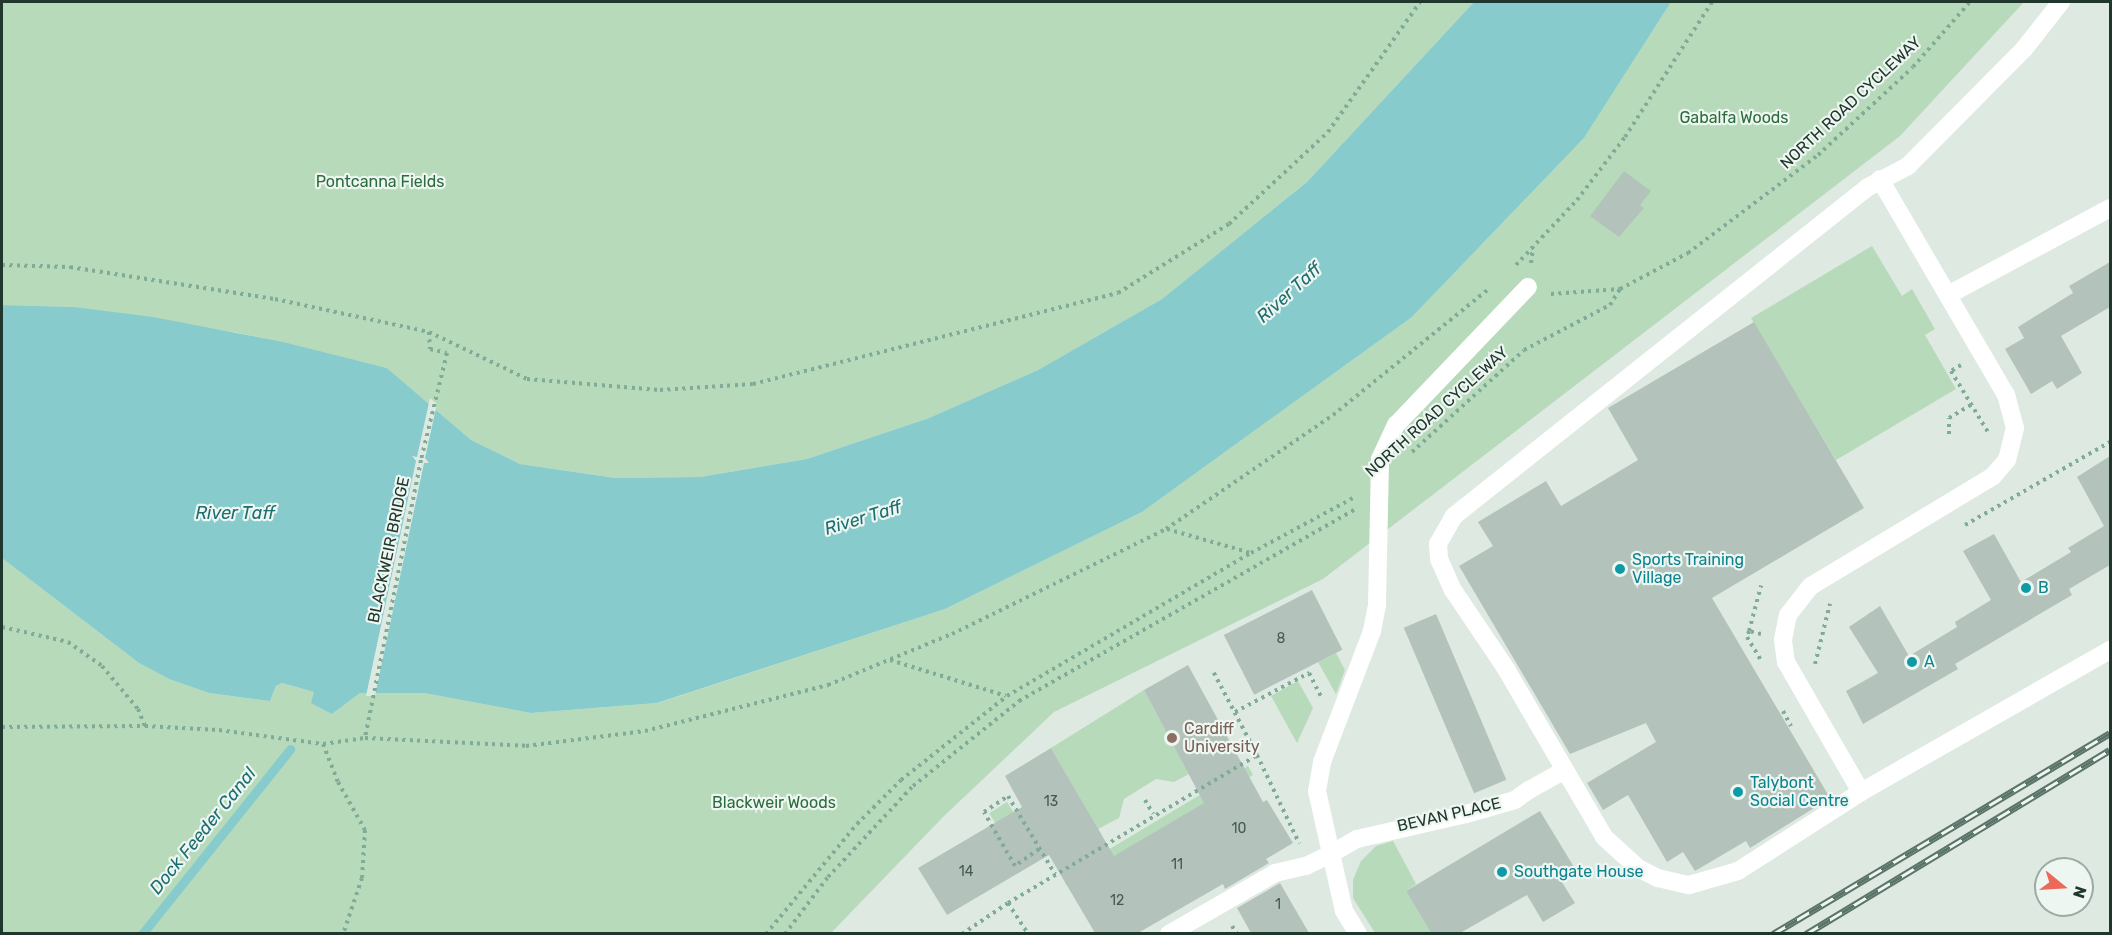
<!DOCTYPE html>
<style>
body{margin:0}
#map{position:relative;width:2112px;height:935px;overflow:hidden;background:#dee9e2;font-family:Rubik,sans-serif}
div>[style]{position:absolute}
.green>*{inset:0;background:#b7dabb;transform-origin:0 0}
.water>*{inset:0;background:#87cbcd}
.pier>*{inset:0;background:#dee9e2}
.stream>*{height:9px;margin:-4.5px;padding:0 4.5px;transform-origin:4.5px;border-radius:4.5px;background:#87cbcd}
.building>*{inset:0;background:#b3c3bb;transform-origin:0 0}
.path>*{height:4px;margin-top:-2px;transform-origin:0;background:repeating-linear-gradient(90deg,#7fab97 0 3px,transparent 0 7.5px)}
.lane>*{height:18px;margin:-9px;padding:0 9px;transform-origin:9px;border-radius:9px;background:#fff}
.street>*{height:18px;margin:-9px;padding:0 9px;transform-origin:9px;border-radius:9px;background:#fff}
.rail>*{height:7px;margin-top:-3.5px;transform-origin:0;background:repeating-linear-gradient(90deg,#eef6f1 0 14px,#5a7469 0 28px);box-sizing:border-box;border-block:2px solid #5a7469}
.dots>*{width:16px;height:16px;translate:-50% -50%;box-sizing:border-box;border:3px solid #eef6f1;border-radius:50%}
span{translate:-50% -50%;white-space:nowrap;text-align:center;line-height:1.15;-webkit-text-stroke:4.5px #eef6f1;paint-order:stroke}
.number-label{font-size:14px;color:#455a51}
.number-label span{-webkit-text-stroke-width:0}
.street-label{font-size:16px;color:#20372e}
.park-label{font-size:16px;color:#2c6c3c}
.culture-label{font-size:16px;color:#0d838f}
.left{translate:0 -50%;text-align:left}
.education-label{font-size:16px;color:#785e54}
.water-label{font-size:18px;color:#1d6e70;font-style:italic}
.frame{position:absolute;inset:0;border:3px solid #20372e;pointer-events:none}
.north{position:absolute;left:2034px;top:857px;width:60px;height:60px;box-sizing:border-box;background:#eef6f1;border:2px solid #9caaa3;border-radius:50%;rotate:108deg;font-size:16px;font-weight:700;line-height:24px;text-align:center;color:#20372e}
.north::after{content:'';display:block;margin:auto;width:21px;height:27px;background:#ec6858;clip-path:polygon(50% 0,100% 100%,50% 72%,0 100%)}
</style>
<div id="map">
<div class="green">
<div style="clip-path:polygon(2px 2px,1474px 2px,1307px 182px,1162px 299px,1038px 370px,929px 418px,807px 459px,700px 477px,615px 478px,520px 464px,471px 440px,387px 368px,239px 333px,74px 307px,2px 305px)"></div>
<div style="clip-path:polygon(1671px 2px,2024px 2px,1900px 136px,1323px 579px,1054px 712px,943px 817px,831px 933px,2px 933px,2px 558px,139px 663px,169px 679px,209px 693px,270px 701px,276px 686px,282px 683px,314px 692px,332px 714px,360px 693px,424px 693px,531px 713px,658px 703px,945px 609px,1142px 512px,1412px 317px,1584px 138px)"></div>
<div style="clip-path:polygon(1872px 246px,1902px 296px,1912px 289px,1935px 329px,1925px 335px,1956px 389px,1836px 460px,1751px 318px)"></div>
<div style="clip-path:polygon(1336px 653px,1345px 670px,1336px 694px,1318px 662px)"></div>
<div style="clip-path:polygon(1298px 681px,1313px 708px,1297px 743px,1271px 696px)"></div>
<div style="clip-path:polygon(1144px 690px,1189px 774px,1174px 782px,1156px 779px,1124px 799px,1119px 818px,1098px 829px,1051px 748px)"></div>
<div style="clip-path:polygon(1248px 766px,1253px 775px,1066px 885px,1063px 877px)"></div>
<div style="left:1007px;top:802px;width:52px;height:21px;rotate:58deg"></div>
<div style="clip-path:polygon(1393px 841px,1416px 884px,1406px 891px,1431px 933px,1375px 933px,1353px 898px,1353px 880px,1361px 861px,1376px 846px)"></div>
</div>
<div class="water">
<div style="clip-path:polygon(1474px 2px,1671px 2px,1584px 138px,1412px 317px,1142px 512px,945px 609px,657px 703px,531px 713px,424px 693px,360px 693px,332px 714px,311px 703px,314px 692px,282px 683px,276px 686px,270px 701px,209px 693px,169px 679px,139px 663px,2px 558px,2px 305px,74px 307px,153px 317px,283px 342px,387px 368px,471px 440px,520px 464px,615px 478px,700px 477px,807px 459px,929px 418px,1038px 370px,1162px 299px,1307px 182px)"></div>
</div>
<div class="pier">
<div style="clip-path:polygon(430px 398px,437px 404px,425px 458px,429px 463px,424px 463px,375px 696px,366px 696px,416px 461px,412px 456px,417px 457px)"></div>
</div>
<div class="stream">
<div style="left:142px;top:934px;width:237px;rotate:-51.3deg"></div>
</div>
<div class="building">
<div style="clip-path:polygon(1624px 171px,1651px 191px,1640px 205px,1644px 208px,1619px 237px,1590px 216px)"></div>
<div style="clip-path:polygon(2110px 262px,2110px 307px,2061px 336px,2082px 373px,2057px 389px,2052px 381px,2031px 394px,2005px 349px,2024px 338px,2018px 327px,2073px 293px,2069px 286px)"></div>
<div style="clip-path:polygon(1754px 322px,1864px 508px,1712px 598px,1830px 798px,1750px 848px,1746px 841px,1695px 871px,1683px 852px,1667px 862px,1628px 795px,1603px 810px,1587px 783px,1656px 742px,1646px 723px,1570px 754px,1459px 566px,1493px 546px,1478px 522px,1546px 481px,1561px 506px,1638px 460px,1608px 408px)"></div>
<div style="clip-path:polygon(2110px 456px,2110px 565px,2069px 589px,2072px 595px,1955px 664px,1958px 669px,1863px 724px,1846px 691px,1878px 673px,1849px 627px,1880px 606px,1909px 656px,1957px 627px,1955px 622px,1991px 600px,1963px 551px,1994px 534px,2021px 582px,2071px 552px,2068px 548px,2104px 526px,2077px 477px)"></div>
<div style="left:1312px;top:590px;width:67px;height:99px;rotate:63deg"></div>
<div style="left:1436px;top:614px;width:180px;height:35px;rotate:67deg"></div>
<div style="clip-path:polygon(1188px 665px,1263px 802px,1267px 800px,1293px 843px,1266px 859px,1269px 863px,1225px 889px,1223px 884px,1138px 933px,1095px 933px,1049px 855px,947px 915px,918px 868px,1022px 807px,1005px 776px,1051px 748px,1114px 856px,1204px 803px,1144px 690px)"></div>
<div style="clip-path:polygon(1540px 811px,1574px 867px,1558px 876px,1575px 903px,1543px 922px,1527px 895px,1460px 933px,1431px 933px,1406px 891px)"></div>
<div style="clip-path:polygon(1280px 883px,1309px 933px,1251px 933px,1237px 908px)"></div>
</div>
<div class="path">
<div style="left:1531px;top:263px;width:16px;rotate:-83deg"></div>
<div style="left:2px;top:265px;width:68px;rotate:1.7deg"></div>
<div style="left:70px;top:267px;width:207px;rotate:8.9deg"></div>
<div style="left:275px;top:299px;width:157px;rotate:12.1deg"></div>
<div style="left:429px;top:332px;width:17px;rotate:87deg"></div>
<div style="left:430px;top:349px;width:17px;rotate:13deg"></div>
<div style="left:447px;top:353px;width:110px;rotate:103.7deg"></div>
<div style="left:421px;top:460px;width:284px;rotate:101.4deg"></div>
<div style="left:1516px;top:265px;width:89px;rotate:-46.8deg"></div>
<div style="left:1577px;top:200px;width:79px;rotate:-52.7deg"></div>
<div style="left:1625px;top:137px;width:161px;rotate:-57.2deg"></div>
<div style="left:1551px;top:294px;width:69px;rotate:-4.1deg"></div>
<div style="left:429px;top:332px;width:109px;rotate:25.6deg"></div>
<div style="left:527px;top:379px;width:133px;rotate:4.7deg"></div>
<div style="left:660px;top:390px;width:93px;rotate:-3.7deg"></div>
<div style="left:753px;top:384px;width:376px;rotate:-14deg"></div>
<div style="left:1118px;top:293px;width:131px;rotate:-31.9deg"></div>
<div style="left:1229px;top:224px;width:135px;rotate:-42.9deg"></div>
<div style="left:1328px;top:132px;width:159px;rotate:-54.7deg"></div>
<div style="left:1961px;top:365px;width:12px;rotate:149deg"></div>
<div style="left:1951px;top:371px;width:71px;rotate:58.8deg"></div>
<div style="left:1949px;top:434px;width:16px;rotate:-90deg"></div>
<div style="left:1949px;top:418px;width:27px;rotate:-31deg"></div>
<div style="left:1412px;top:452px;width:151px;rotate:-42.3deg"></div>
<div style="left:1524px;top:350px;width:97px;rotate:-27.6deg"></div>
<div style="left:1610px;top:305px;width:19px;rotate:-58deg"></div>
<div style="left:1620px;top:289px;width:77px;rotate:-27.9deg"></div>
<div style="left:1688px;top:253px;width:163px;rotate:-37deg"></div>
<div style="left:1818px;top:155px;width:129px;rotate:-42.8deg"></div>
<div style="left:1913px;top:67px;width:86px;rotate:-48.8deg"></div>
<div style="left:1965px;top:525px;width:167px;rotate:-29.8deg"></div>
<div style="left:1167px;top:529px;width:87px;rotate:15.9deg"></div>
<div style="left:2px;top:627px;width:68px;rotate:12.8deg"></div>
<div style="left:68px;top:642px;width:42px;rotate:35.2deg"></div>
<div style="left:102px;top:666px;width:56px;rotate:50.1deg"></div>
<div style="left:138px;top:709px;width:18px;rotate:68deg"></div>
<div style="left:1749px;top:631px;width:6px;rotate:108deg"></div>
<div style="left:1747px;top:637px;width:26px;rotate:59deg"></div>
<div style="left:1761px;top:634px;width:12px;rotate:-166deg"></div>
<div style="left:1749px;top:631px;width:47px;rotate:-75.1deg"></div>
<div style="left:890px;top:660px;width:121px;rotate:17.2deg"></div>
<div style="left:1815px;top:664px;width:62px;rotate:-76deg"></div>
<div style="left:1783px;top:711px;width:17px;rotate:62deg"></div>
<div style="left:1235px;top:712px;width:84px;rotate:-27.8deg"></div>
<div style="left:1309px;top:673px;width:28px;rotate:63deg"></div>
<div style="left:2px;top:727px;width:143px;rotate:-0.4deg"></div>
<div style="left:145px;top:726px;width:74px;rotate:3.1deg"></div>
<div style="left:219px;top:730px;width:105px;rotate:7.7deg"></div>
<div style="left:323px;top:744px;width:42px;rotate:-8.1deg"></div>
<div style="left:365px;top:738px;width:161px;rotate:2.8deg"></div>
<div style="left:526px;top:746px;width:120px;rotate:-7.2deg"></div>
<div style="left:645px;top:731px;width:189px;rotate:-14.1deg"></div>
<div style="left:828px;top:685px;width:134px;rotate:-22.4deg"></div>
<div style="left:952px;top:634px;width:238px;rotate:-26.1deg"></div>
<div style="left:1166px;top:529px;width:202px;rotate:-34.3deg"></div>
<div style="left:1333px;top:415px;width:202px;rotate:-39deg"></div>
<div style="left:323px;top:744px;width:41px;rotate:68.5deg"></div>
<div style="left:338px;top:782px;width:55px;rotate:60.6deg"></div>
<div style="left:365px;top:830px;width:48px;rotate:93.6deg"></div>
<div style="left:362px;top:878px;width:59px;rotate:108.7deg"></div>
<div style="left:1257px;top:755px;width:98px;rotate:64.5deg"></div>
<div style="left:1145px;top:800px;width:16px;rotate:60deg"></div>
<div style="left:1039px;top:849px;width:29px;rotate:145deg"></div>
<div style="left:1015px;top:866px;width:62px;rotate:-119.9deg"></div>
<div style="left:984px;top:812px;width:29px;rotate:-34deg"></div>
<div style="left:1008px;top:796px;width:91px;rotate:58.9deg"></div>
<div style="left:1008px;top:903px;width:290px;rotate:-30.7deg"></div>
<div style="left:1257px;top:755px;width:93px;rotate:-117.7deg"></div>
<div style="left:1232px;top:926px;width:9px;rotate:58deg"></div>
<div style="left:766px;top:934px;width:143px;rotate:-50.4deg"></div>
<div style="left:857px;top:824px;width:62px;rotate:-45deg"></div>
<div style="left:901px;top:780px;width:135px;rotate:-38.4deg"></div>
<div style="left:1007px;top:696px;width:283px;rotate:-30.4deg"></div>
<div style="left:1251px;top:553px;width:118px;rotate:-28.3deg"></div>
<div style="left:785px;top:934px;width:71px;rotate:-53deg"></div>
<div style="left:828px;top:877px;width:125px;rotate:-47deg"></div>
<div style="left:913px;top:786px;width:136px;rotate:-38.7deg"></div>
<div style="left:1019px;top:701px;width:388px;rotate:-29.7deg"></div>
<div style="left:962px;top:934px;width:55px;rotate:-34deg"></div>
<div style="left:1008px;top:903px;width:37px;rotate:57deg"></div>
</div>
<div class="lane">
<div style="left:2061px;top:2px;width:60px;rotate:128.2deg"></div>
<div style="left:2024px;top:49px;width:165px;rotate:134.8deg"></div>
<div style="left:1908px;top:166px;width:45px;rotate:152.3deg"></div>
<div style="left:1868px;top:187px;width:529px;rotate:141.53deg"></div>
<div style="left:1454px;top:516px;width:32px;rotate:120deg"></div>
<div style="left:1438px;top:544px;width:15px;rotate:86deg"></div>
<div style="left:1439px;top:559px;width:34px;rotate:66deg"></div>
<div style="left:1453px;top:590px;width:95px;rotate:56.1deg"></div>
<div style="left:1506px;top:669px;width:194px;rotate:59.7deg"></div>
<div style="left:1604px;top:837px;width:46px;rotate:42.4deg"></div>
<div style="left:1638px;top:868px;width:22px;rotate:27deg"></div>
<div style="left:1658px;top:878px;width:32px;rotate:13deg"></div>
<div style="left:1689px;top:885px;width:51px;rotate:-15.9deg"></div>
<div style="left:1738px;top:871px;width:146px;rotate:-32.7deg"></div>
<div style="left:1861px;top:792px;width:287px;rotate:-29.7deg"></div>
<div style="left:1948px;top:295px;width:184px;rotate:-28.2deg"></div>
<div style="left:1529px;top:790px;width:41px;rotate:-29.1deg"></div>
<div style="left:1861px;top:792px;width:150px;rotate:-120deg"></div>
<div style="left:1786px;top:662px;width:22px;rotate:-98deg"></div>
<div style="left:1783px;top:640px;width:25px;rotate:-79deg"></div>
<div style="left:1788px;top:615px;width:37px;rotate:-52deg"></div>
<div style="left:1811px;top:586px;width:213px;rotate:-31.1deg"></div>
<div style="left:1993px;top:476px;width:21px;rotate:-49deg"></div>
<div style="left:2007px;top:460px;width:33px;rotate:-76deg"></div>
<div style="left:2015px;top:428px;width:34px;rotate:-105deg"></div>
<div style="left:2006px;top:395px;width:250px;rotate:-120.3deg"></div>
<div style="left:1169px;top:934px;width:122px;rotate:-29.9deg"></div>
<div style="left:1275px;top:873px;width:32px;rotate:-13deg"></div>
<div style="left:1306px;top:866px;width:25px;rotate:-26deg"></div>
</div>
<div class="street">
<div style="left:1329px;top:855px;width:32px;rotate:-30deg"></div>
<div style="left:1357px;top:839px;width:112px;rotate:-12.9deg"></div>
<div style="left:1466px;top:814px;width:51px;rotate:-15.9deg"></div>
<div style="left:1515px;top:800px;width:17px;rotate:-36deg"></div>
<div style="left:1358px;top:934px;width:27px;rotate:-121deg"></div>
<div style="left:1344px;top:911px;width:123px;rotate:-102.7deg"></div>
<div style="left:1317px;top:791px;width:29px;rotate:-80deg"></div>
<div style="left:1322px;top:762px;width:140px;rotate:-69.1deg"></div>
<div style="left:1372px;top:631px;width:26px;rotate:-79deg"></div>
<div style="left:1377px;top:605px;width:146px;rotate:-88.8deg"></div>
<div style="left:1380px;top:459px;width:38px;rotate:-65deg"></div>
<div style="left:1396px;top:425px;width:191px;rotate:-46.3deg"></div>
</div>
<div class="rail">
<div style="left:1773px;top:934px;width:392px;rotate:-30.8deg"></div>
<div style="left:1806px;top:934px;width:355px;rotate:-31.2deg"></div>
</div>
<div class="dots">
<div style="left:1620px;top:569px;background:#0f9aa8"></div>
<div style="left:2026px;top:588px;background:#0f9aa8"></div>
<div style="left:1912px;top:662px;background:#0f9aa8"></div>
<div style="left:1172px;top:738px;background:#8d6e63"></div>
<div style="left:1738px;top:792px;background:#0f9aa8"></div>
<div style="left:1502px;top:872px;background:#0f9aa8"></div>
</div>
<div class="number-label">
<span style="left:1281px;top:639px">8</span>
<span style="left:1051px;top:802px">13</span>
<span style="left:1239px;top:829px">10</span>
<span style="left:1177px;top:865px">11</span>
<span style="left:966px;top:872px">14</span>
<span style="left:1117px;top:901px">12</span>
<span style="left:1278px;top:905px">1</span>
</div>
<div class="street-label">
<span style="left:1851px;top:103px;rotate:-43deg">NORTH ROAD CYCLEWAY</span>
<span style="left:1437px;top:412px;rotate:-42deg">NORTH ROAD CYCLEWAY</span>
<span style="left:389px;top:550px;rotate:-78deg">BLACKWEIR BRIDGE</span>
<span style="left:1449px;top:815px;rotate:-13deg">BEVAN PLACE</span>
</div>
<div class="park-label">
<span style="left:1734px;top:118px">Gabalfa Woods</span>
<span style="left:380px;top:182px">Pontcanna Fields</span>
<span style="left:774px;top:803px">Blackweir Woods</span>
</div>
<div class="culture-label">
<span class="left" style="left:1632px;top:569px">Sports Training<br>Village</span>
<span class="left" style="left:2038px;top:588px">B</span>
<span class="left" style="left:1924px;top:662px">A</span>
<span class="left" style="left:1750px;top:792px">Talybont<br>Social Centre</span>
<span class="left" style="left:1514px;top:872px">Southgate House</span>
</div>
<div class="education-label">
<span class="left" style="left:1184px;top:738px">Cardiff<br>University</span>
</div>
<div class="water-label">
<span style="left:1289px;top:293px;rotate:-42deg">River Taff</span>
<span style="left:235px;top:513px">River Taff</span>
<span style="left:863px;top:518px;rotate:-17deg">River Taff</span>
<span style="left:203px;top:831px;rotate:-51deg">Dock Feeder Canal</span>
</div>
<div class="frame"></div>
<div class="north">N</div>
</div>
